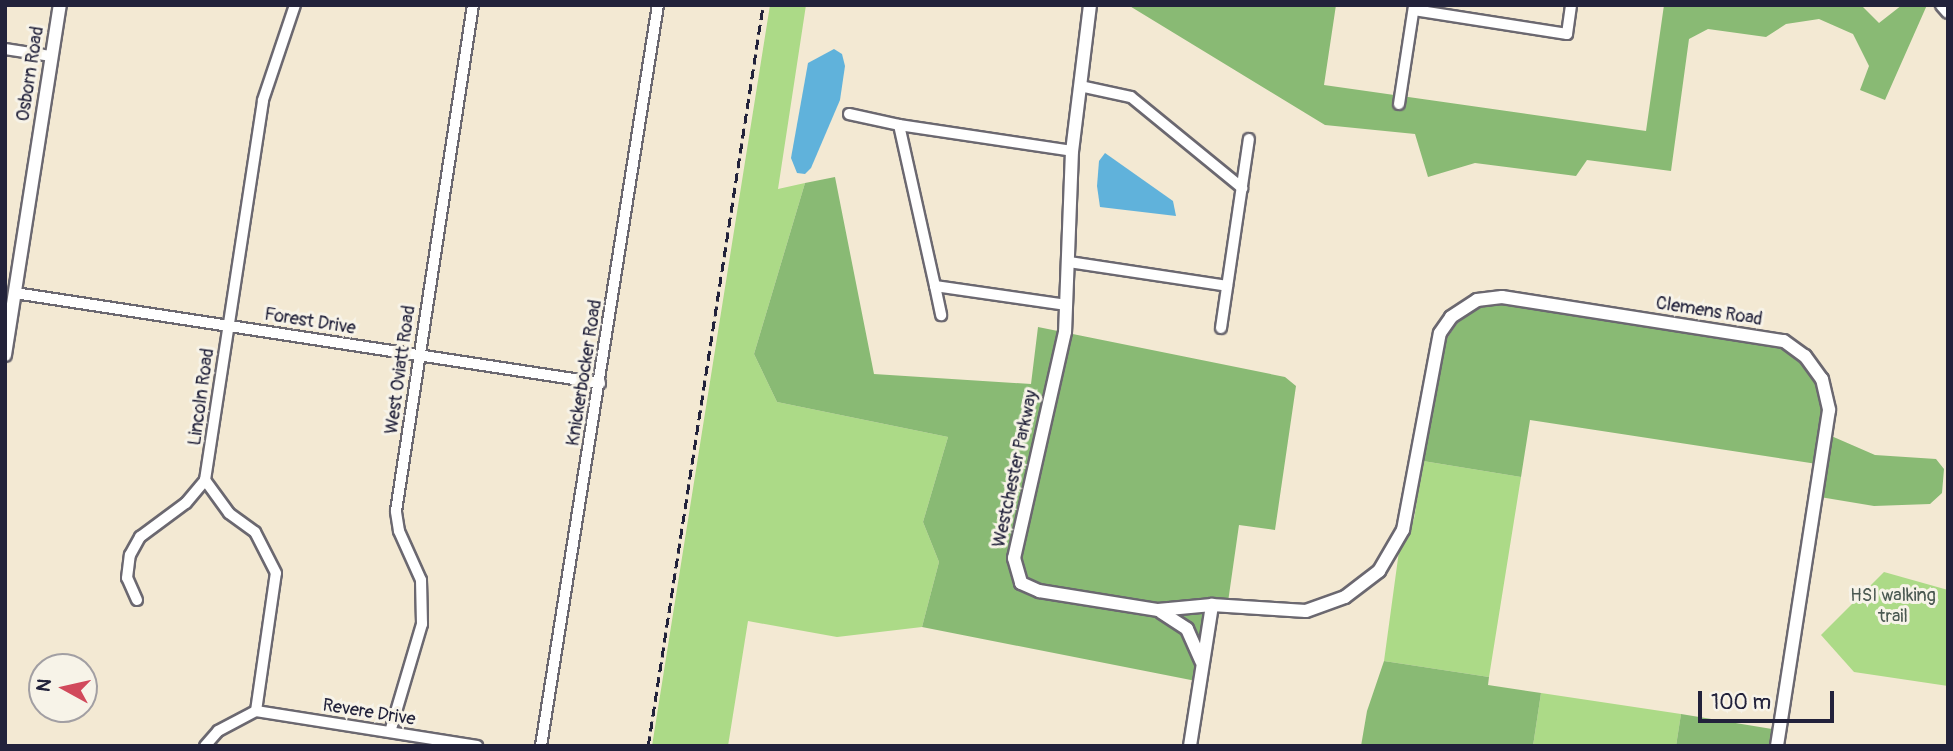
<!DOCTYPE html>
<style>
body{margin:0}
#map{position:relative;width:1953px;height:751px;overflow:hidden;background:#f3e9d3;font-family:Pangolin,sans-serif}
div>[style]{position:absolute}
.green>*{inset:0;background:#acda87}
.forest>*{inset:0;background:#89ba74}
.water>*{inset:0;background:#60b2db}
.roads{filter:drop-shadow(2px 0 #6b6870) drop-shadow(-2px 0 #6b6870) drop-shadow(0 2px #6b6870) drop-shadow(0 -2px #6b6870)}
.minor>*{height:10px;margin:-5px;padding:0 5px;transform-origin:5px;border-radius:5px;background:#fff}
.tertiary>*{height:12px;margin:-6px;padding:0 6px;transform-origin:6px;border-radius:6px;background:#fff}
.rail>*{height:2.5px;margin-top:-1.25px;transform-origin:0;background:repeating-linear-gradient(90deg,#22223b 0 10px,transparent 0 15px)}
span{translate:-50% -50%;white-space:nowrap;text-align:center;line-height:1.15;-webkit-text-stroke:6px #f7f3e8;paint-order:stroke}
.street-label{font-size:18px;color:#22223b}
.park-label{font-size:18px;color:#4b5952}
.frame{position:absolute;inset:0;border:7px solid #22223b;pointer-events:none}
.north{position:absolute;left:28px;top:653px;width:70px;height:70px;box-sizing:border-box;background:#f7f3e8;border:2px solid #a29fa3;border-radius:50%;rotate:278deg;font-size:19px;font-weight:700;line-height:28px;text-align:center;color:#22223b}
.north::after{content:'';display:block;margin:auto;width:24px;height:32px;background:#d1495b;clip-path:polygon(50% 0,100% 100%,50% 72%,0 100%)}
.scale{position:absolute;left:1698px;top:691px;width:136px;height:32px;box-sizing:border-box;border:4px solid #22223b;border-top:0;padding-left:9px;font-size:21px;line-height:24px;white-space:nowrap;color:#22223b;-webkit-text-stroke:5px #f7f3e8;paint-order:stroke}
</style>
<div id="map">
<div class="green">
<div style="clip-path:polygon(770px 5px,806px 5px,778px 189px,805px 183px,754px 354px,777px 402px,948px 437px,923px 522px,939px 562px,922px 627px,837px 637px,748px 621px,728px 746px,652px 746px)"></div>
<div style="clip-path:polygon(1423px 461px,1521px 477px,1489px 677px,1384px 661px,1399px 551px,1414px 519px)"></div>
<div style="clip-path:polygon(1884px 572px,1948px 590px,1948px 686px,1854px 672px,1821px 635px)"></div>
<div style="clip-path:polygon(1541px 693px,1681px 714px,1676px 746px,1533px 746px)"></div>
</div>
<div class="forest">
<div style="clip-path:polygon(1128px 5px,1336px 5px,1324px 85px,1646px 131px,1664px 5px,1861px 5px,1879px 23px,1902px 5px,1927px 5px,1885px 100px,1860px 90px,1869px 66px,1853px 34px,1819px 19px,1786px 24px,1766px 37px,1708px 29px,1689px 39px,1671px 171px,1587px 160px,1576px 176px,1475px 163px,1428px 177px,1415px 134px,1325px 125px)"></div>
<div style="clip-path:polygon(835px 177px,874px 374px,1031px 384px,1038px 327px,1285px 377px,1296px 386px,1275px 530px,1239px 525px,1228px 602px,1207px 600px,1196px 681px,922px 627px,939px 562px,923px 522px,948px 437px,777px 402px,754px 354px,805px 183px)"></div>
<div style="clip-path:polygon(1503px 302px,1782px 346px,1799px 356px,1818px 380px,1824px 411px,1817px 464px,1530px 420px,1521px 477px,1423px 461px,1445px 341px,1465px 312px)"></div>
<div style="clip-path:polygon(1829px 435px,1875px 455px,1936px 459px,1944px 469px,1942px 493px,1930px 504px,1874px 506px,1820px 497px)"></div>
<div style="clip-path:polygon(1384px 661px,1489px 677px,1488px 685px,1541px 693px,1533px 746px,1361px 746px,1367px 711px)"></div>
<div style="clip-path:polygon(1681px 714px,1772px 729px,1769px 746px,1676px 746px)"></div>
</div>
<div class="water">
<div style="clip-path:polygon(834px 49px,842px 54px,845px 66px,840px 100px,811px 168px,805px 174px,797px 173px,791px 158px,808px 63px)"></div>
<div style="clip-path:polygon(1105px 153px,1173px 201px,1176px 216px,1100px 207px,1097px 186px,1099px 161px)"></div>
</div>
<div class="roads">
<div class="minor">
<div style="left:1414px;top:10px;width:155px;rotate:8.9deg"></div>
<div style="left:1567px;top:34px;width:29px;rotate:-82deg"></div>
<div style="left:5px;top:49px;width:47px;rotate:8.7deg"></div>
<div style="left:1080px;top:86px;width:52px;rotate:12.2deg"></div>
<div style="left:1131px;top:97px;width:144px;rotate:39.3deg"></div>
<div style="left:1399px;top:104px;width:99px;rotate:-81.3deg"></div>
<div style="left:849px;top:114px;width:51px;rotate:12.4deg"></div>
<div style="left:899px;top:125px;width:165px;rotate:77.4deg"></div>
<div style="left:935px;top:286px;width:133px;rotate:8.2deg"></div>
<div style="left:899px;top:125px;width:175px;rotate:8.5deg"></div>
<div style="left:1069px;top:262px;width:160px;rotate:8.6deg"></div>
<div style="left:935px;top:286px;width:30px;rotate:78deg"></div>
<div style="left:15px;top:293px;width:592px;rotate:8.75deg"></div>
<div style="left:1221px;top:328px;width:191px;rotate:-81.6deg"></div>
<div style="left:137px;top:600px;width:24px;rotate:-114deg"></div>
<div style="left:127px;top:578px;width:23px;rotate:-83deg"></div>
<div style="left:130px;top:555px;width:21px;rotate:-61deg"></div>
<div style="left:140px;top:537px;width:57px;rotate:-36.5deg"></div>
<div style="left:186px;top:503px;width:30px;rotate:-50deg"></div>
<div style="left:256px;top:711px;width:139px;rotate:-81.8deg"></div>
<div style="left:276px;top:573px;width:46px;rotate:-117.1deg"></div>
<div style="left:255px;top:532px;width:32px;rotate:-144deg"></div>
<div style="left:229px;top:513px;width:41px;rotate:-126deg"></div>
<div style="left:205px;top:480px;width:384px;rotate:-81.3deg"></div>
<div style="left:263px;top:100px;width:100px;rotate:-71.4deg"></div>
<div style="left:256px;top:711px;width:224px;rotate:9deg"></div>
<div style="left:390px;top:732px;width:113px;rotate:-73.5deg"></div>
<div style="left:422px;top:624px;width:44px;rotate:-91.3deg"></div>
<div style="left:421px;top:580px;width:54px;rotate:-114.2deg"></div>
<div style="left:399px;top:531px;width:20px;rotate:-99deg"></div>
<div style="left:396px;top:511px;width:512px;rotate:-81.35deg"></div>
<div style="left:205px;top:746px;width:20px;rotate:-49deg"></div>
<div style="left:218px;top:731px;width:43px;rotate:-27.8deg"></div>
<div style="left:541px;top:746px;width:750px;rotate:-81.03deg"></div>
</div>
<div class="tertiary">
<div style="left:1090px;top:5px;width:147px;rotate:97deg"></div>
<div style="left:1072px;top:151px;width:181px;rotate:92.2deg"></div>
<div style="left:1065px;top:332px;width:232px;rotate:102.7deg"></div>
<div style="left:1014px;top:558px;width:26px;rotate:74deg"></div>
<div style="left:1021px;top:583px;width:20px;rotate:24deg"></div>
<div style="left:1039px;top:591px;width:121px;rotate:9.1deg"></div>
<div style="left:1158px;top:610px;width:54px;rotate:-5.3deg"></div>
<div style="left:1212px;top:605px;width:94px;rotate:3.7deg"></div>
<div style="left:1306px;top:611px;width:41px;rotate:-19.7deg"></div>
<div style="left:1345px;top:597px;width:43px;rotate:-37.4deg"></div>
<div style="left:1379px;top:571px;width:48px;rotate:-59.7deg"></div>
<div style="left:1403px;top:530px;width:200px;rotate:-79.4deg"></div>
<div style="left:1440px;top:333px;width:19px;rotate:-55deg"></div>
<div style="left:1451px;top:317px;width:31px;rotate:-33deg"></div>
<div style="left:1477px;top:300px;width:25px;rotate:-7deg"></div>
<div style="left:1502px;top:297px;width:285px;rotate:8.9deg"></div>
<div style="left:1784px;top:341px;width:26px;rotate:36deg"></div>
<div style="left:1805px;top:356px;width:29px;rotate:54deg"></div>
<div style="left:1822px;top:379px;width:32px;rotate:77deg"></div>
<div style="left:1829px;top:410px;width:340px;rotate:98.8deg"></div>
<div style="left:1942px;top:5px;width:9px;rotate:49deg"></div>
<div style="left:5px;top:355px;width:354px;rotate:-81.1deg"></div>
<div style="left:1161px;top:612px;width:31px;rotate:33deg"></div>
<div style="left:1187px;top:629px;width:35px;rotate:66deg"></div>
<div style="left:1190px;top:746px;width:143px;rotate:-81.1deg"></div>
</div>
</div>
<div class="rail">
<div style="left:648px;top:746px;width:750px;rotate:-81.18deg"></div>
</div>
<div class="street-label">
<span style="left:31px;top:74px;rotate:-81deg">Osborn Road</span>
<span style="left:1709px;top:312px;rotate:9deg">Clemens Road</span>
<span style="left:310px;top:322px;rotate:9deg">Forest Drive</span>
<span style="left:401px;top:370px;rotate:-82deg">West Oviatt Road</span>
<span style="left:585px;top:373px;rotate:-81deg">Knickerbocker Road</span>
<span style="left:202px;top:397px;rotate:-82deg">Lincoln Road</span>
<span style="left:1016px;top:469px;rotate:-78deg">Westchester Parkway</span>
<span style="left:369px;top:713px;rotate:9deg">Revere Drive</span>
</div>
<div class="park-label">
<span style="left:1893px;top:607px">HSI walking<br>trail</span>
</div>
<div class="frame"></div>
<div class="north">N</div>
<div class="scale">100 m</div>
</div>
